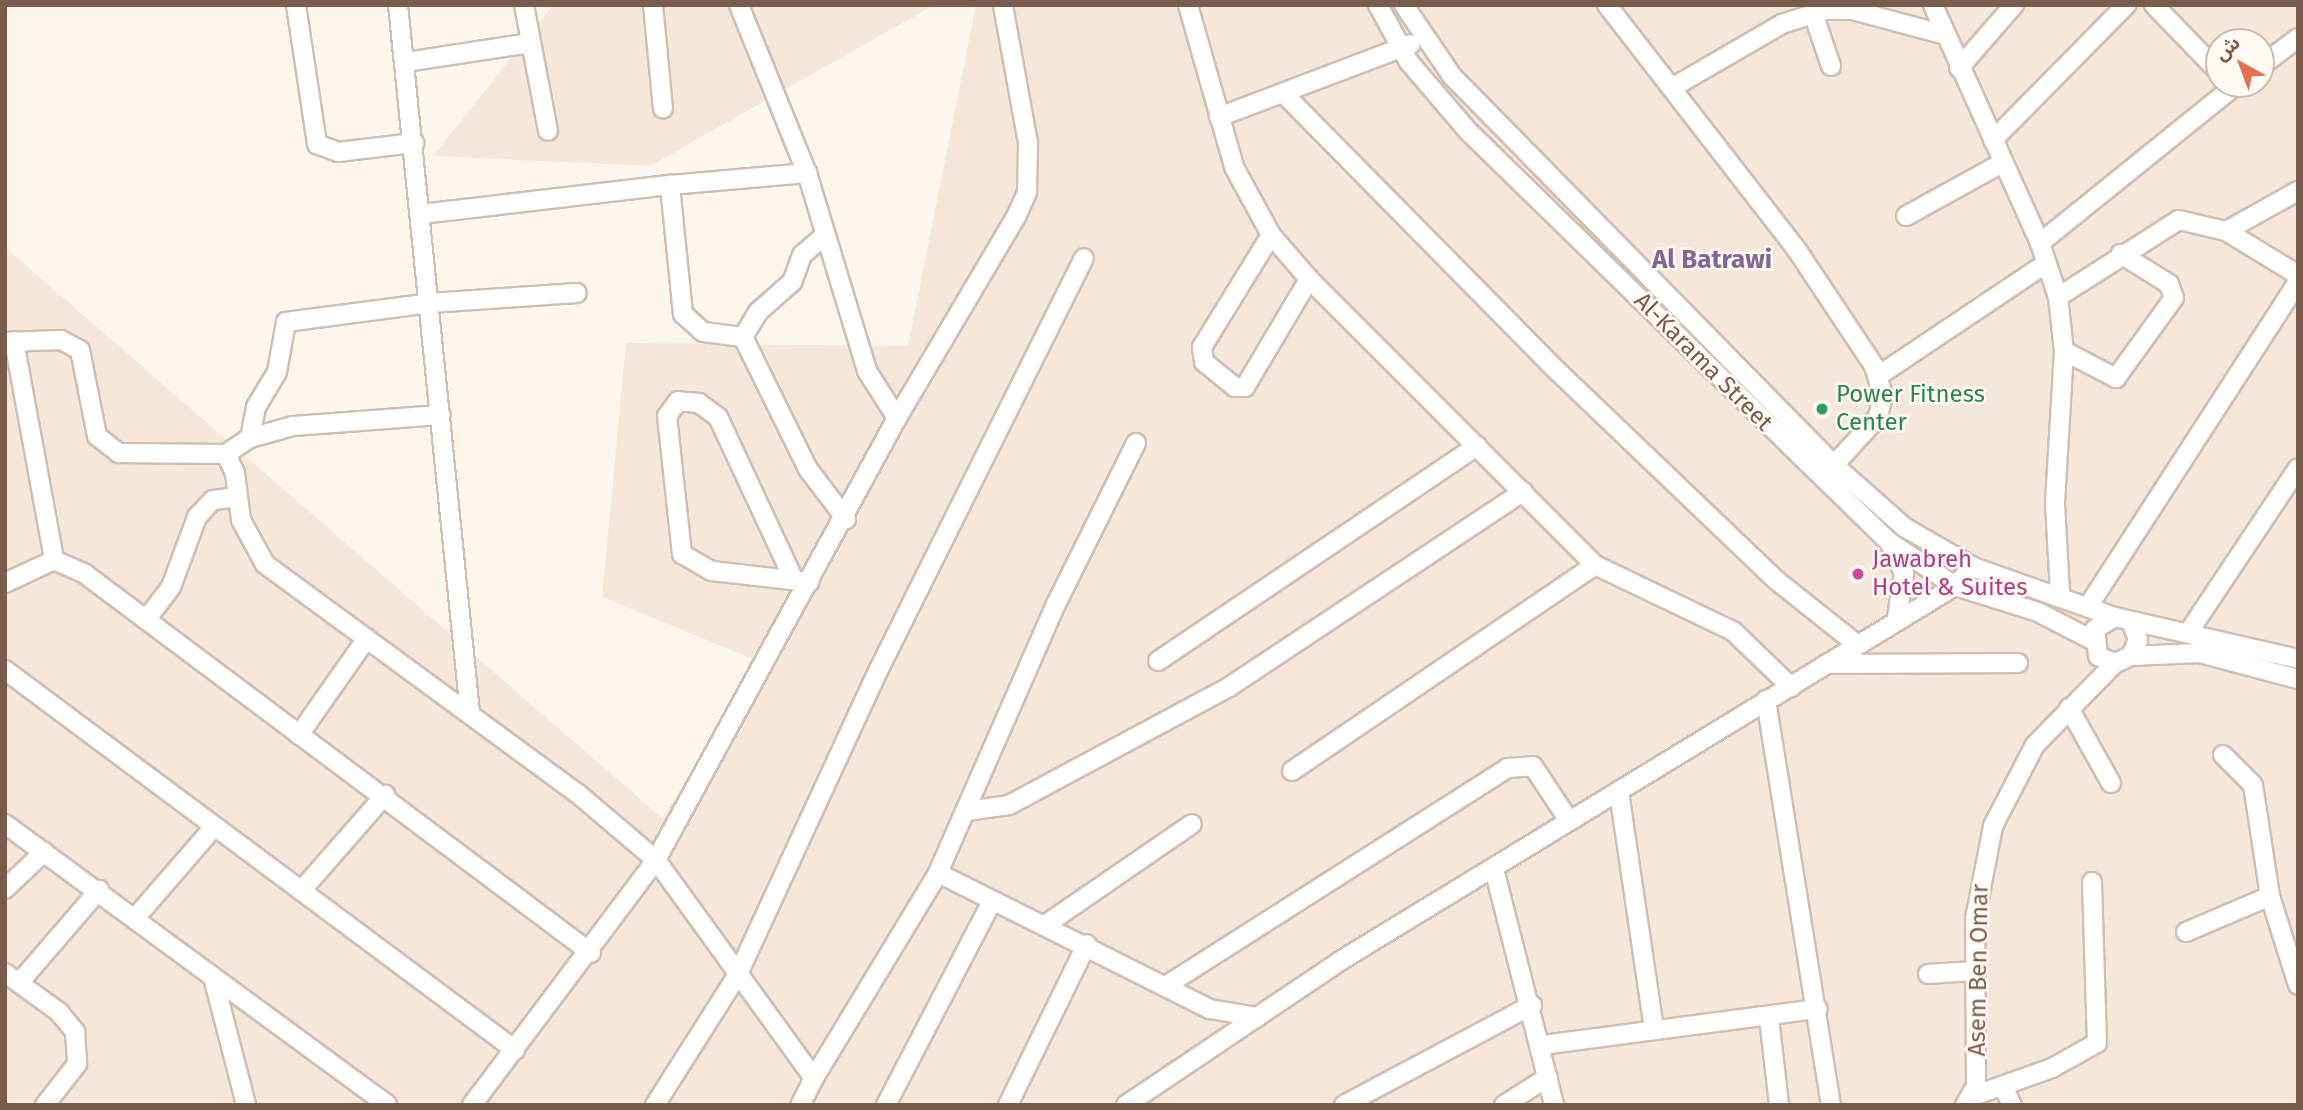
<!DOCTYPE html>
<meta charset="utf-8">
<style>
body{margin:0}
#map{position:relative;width:2303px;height:1110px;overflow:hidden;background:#fdf6ec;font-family:"Fira Sans","Noto Sans Arabic",sans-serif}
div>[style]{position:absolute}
.residential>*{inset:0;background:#f5e8da}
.roads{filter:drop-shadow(2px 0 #d1beb0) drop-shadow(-2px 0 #d1beb0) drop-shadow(0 2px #d1beb0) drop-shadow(0 -2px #d1beb0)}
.minor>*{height:18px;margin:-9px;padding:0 9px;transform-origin:9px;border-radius:9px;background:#fff}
.dots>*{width:19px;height:19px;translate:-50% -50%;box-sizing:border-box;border:4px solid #fffaf3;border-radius:50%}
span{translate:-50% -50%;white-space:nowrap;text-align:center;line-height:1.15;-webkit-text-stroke:5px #fffaf3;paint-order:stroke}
.street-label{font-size:24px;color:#7a5c4d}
.leisure-label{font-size:24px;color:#27864d}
.left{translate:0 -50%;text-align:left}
.hotel-label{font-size:24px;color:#b23c85}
.neighbourhood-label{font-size:26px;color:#846695;font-weight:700}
.frame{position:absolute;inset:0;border:7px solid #7a5c4d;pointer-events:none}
.north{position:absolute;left:2205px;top:28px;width:70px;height:70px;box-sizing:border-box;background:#fffaf3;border:2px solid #cabbb1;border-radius:50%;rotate:319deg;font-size:19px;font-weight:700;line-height:28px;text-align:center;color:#7a5c4d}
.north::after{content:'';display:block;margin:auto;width:24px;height:32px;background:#e76f51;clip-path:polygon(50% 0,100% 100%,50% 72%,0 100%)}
</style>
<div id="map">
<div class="residential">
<div style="clip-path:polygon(553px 5px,934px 5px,650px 166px,433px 156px)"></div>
<div style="clip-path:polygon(evenodd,976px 5px,2298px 5px,2298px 1105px,5px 1105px,5px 247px,662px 818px,760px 662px,602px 597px,626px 343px,908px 346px,976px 5px,2219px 42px,2261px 42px,2261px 84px,2219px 84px,2219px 42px)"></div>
</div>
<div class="roads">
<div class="minor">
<div style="left:296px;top:5px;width:141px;rotate:81.4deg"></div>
<div style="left:317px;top:144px;width:22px;rotate:21deg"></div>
<div style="left:338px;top:152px;width:77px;rotate:-6.8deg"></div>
<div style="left:398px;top:5px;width:712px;rotate:84.19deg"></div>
<div style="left:524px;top:5px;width:128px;rotate:79.2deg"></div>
<div style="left:653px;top:5px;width:104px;rotate:84.5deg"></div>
<div style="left:739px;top:5px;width:181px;rotate:68deg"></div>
<div style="left:807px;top:173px;width:207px;rotate:73.1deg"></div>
<div style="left:867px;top:371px;width:56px;rotate:57.4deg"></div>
<div style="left:1188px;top:5px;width:168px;rotate:74.1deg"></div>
<div style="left:1234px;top:167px;width:77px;rotate:61.4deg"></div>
<div style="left:1271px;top:235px;width:58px;rotate:49.2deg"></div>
<div style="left:1309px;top:279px;width:404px;rotate:45deg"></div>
<div style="left:1595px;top:565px;width:153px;rotate:25.6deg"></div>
<div style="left:1733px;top:631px;width:81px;rotate:44deg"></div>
<div style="left:1378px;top:5px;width:65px;rotate:61.5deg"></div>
<div style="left:1409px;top:62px;width:91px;rotate:49.5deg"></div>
<div style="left:1468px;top:131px;width:587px;rotate:44.31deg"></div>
<div style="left:1888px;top:541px;width:81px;rotate:33.9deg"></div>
<div style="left:1955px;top:586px;width:87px;rotate:17.4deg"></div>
<div style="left:2038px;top:612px;width:61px;rotate:27.4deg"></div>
<div style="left:1404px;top:5px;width:86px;rotate:55.9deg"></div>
<div style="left:1452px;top:76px;width:545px;rotate:45.52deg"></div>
<div style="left:1834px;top:465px;width:94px;rotate:41.5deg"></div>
<div style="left:1904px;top:527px;width:80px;rotate:30.1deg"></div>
<div style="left:1973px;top:567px;width:151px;rotate:19.4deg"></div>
<div style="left:1607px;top:5px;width:310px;rotate:52.2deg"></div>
<div style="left:1797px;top:250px;width:139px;rotate:56.4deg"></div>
<div style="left:1874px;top:366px;width:30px;rotate:73deg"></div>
<div style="left:1883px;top:395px;width:23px;rotate:103deg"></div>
<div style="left:1878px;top:417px;width:65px;rotate:132.5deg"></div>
<div style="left:1933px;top:5px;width:261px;rotate:65.8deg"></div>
<div style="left:2040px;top:243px;width:57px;rotate:71.6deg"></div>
<div style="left:2058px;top:297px;width:54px;rotate:83.7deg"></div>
<div style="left:2064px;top:351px;width:153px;rotate:93.4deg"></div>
<div style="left:2055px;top:504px;width:90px;rotate:86.8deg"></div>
<div style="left:2154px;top:5px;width:93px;rotate:45.9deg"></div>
<div style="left:1813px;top:13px;width:56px;rotate:71.2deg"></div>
<div style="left:406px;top:62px;width:125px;rotate:-8.7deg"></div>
<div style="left:2261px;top:66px;width:46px;rotate:-37.1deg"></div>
<div style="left:1959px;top:68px;width:84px;rotate:-48.9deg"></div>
<div style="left:1675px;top:86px;width:124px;rotate:-30.1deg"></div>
<div style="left:1782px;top:24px;width:46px;rotate:-17.7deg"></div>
<div style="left:1826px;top:10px;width:26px"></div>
<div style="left:1852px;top:10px;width:96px;rotate:15deg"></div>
<div style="left:1286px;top:96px;width:376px;rotate:45.4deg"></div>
<div style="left:1550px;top:364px;width:313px;rotate:43.7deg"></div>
<div style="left:1776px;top:580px;width:100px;rotate:38.5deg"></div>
<div style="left:1219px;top:117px;width:205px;rotate:-20.8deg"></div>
<div style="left:1993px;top:140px;width:190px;rotate:-45.4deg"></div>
<div style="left:422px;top:214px;width:250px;rotate:-6.7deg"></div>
<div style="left:1906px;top:216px;width:110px;rotate:-28.9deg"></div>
<div style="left:2226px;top:231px;width:82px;rotate:-29.1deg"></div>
<div style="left:825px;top:235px;width:30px;rotate:139deg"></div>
<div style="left:802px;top:255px;width:29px;rotate:110deg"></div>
<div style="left:792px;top:282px;width:45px;rotate:138.6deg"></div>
<div style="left:758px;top:312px;width:29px;rotate:121deg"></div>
<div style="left:743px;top:337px;width:147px;rotate:63.8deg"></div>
<div style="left:808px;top:469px;width:63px;rotate:52.8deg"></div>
<div style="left:1271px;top:235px;width:132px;rotate:121.6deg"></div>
<div style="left:1202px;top:347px;width:15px;rotate:82deg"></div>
<div style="left:1204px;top:362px;width:40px;rotate:39deg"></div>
<div style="left:1235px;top:387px;width:10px"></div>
<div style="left:1245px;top:387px;width:126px;rotate:-59.3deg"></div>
<div style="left:2040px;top:243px;width:253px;rotate:-38.9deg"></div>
<div style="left:2058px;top:297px;width:143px;rotate:-32.5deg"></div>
<div style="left:2179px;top:220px;width:48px;rotate:13.2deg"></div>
<div style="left:2226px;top:231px;width:84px;rotate:31.4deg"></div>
<div style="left:743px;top:337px;width:40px;rotate:-172.9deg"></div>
<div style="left:703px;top:332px;width:27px;rotate:-138deg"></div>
<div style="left:683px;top:314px;width:130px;rotate:-95.8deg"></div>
<div style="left:670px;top:185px;width:138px;rotate:-5deg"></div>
<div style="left:14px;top:341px;width:223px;rotate:79.6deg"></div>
<div style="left:5px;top:342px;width:56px;rotate:-2deg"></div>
<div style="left:61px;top:340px;width:21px;rotate:28deg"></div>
<div style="left:80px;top:350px;width:88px;rotate:78.8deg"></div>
<div style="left:97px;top:436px;width:28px;rotate:38deg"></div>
<div style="left:119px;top:453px;width:107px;rotate:0.5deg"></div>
<div style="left:226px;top:454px;width:21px;rotate:65deg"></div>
<div style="left:235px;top:473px;width:47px;rotate:82.7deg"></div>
<div style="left:241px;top:520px;width:50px;rotate:61.4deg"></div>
<div style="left:265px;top:564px;width:387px;rotate:36.3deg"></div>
<div style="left:577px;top:793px;width:104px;rotate:40.3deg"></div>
<div style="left:656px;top:860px;width:269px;rotate:54.1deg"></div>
<div style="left:814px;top:1078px;width:30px;rotate:117deg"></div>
<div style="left:2064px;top:351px;width:59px;rotate:27.4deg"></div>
<div style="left:2116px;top:378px;width:99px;rotate:-54.1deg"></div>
<div style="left:2174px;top:298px;width:15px;rotate:-110deg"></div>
<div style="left:2169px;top:284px;width:57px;rotate:-148deg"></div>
<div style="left:1878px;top:376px;width:203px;rotate:-33.8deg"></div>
<div style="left:250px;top:438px;width:32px;rotate:-79deg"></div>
<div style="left:256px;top:407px;width:41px;rotate:-59deg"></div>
<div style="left:277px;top:372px;width:51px;rotate:-79.8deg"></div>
<div style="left:286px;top:322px;width:145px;rotate:-7.5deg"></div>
<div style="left:430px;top:303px;width:147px;rotate:-3.9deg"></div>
<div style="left:1136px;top:443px;width:180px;rotate:116.4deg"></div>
<div style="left:1056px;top:604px;width:294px;rotate:113.7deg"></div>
<div style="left:938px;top:873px;width:304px;rotate:26.6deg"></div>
<div style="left:1210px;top:1009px;width:48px;rotate:9.7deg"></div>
<div style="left:226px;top:454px;width:29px;rotate:-34deg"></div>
<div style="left:250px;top:438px;width:45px;rotate:-15.6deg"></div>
<div style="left:293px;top:426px;width:148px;rotate:-4.3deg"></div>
<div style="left:1890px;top:544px;width:32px;rotate:64deg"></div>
<div style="left:1904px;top:573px;width:45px;rotate:99deg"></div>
<div style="left:794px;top:580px;width:180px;rotate:-115deg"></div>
<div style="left:718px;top:417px;width:24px;rotate:-144deg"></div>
<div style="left:699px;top:403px;width:21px;rotate:-175deg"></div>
<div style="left:678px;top:401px;width:19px;rotate:126deg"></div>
<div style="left:667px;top:416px;width:139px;rotate:83.8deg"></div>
<div style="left:682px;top:554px;width:34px;rotate:30deg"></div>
<div style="left:712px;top:571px;width:98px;rotate:6.5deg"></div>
<div style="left:5px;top:583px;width:54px;rotate:-25.1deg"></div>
<div style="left:54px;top:560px;width:34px;rotate:24deg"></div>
<div style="left:85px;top:574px;width:632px;rotate:36.83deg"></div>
<div style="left:2089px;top:605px;width:385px;rotate:-57.1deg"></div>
<div style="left:146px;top:620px;width:41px;rotate:-52.9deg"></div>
<div style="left:171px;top:587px;width:75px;rotate:-69.6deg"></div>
<div style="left:197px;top:517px;width:23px;rotate:-47deg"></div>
<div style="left:213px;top:500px;width:23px;rotate:-7deg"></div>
<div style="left:2132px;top:624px;width:17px;rotate:69deg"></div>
<div style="left:2138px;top:640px;width:17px;rotate:114deg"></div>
<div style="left:2131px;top:656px;width:17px;rotate:156deg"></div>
<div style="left:2115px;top:663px;width:18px;rotate:-158deg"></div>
<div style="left:2098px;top:656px;width:27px;rotate:-96deg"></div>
<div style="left:2095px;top:629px;width:23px;rotate:-31deg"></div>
<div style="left:2115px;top:617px;width:188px;rotate:12.9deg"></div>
<div style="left:2188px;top:633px;width:198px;rotate:-56.3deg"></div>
<div style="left:2131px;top:656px;width:69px;rotate:-2.5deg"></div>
<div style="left:2200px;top:653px;width:101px;rotate:14.9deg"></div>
<div style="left:1158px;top:661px;width:385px;rotate:-34deg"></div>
<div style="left:1826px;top:664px;width:192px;rotate:-0.3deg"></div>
<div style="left:5px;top:670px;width:636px;rotate:36.69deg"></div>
<div style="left:1766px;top:700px;width:410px;rotate:80.9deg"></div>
<div style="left:2069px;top:708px;width:86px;rotate:60.8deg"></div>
<div style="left:299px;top:735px;width:118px;rotate:-55deg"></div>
<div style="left:2223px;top:755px;width:42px;rotate:45deg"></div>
<div style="left:2253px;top:785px;width:112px;rotate:81.3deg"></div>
<div style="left:2270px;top:896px;width:93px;rotate:72.5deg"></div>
<div style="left:1292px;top:771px;width:366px;rotate:-34.2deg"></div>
<div style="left:1619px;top:792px;width:239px;rotate:81.6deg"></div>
<div style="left:967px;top:811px;width:42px;rotate:-8.1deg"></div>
<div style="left:1009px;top:805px;width:250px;rotate:-28.2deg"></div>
<div style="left:1229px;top:687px;width:353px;rotate:-33.6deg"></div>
<div style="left:5px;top:824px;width:474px;rotate:36.3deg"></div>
<div style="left:1494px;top:869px;width:244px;rotate:75.7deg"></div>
<div style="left:5px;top:889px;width:54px;rotate:-43.5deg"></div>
<div style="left:301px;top:891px;width:128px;rotate:-48.8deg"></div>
<div style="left:136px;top:917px;width:119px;rotate:-49.1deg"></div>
<div style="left:1045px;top:925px;width:178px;rotate:-34.5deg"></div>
<div style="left:2186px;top:932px;width:91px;rotate:-23.2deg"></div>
<div style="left:5px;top:973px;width:67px;rotate:35.8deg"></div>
<div style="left:59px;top:1012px;width:26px;rotate:51deg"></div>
<div style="left:75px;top:1032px;width:32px;rotate:86deg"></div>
<div style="left:77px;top:1064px;width:52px;rotate:128deg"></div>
<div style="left:1928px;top:974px;width:46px;rotate:-3.7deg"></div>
<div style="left:213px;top:977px;width:132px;rotate:75.5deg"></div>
<div style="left:19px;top:983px;width:123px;rotate:-49.3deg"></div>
<div style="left:1167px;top:985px;width:403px;rotate:-32.5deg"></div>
<div style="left:1507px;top:768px;width:26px;rotate:-4deg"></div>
<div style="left:1533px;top:766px;width:64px;rotate:56.6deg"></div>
<div style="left:1769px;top:1018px;width:88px;rotate:83.4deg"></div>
<div style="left:1543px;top:1045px;width:277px;rotate:-7.5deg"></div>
<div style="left:814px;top:1078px;width:240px;rotate:-58.8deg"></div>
<div style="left:2003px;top:1086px;width:21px;rotate:65deg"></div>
<div style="left:1973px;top:1096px;width:84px;rotate:-19.5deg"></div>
<div style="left:2052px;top:1068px;width:51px;rotate:-29.1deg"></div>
<div style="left:2097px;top:1043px;width:161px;rotate:-91.8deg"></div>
<div style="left:472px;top:1105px;width:306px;rotate:-53.1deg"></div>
<div style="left:656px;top:860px;width:503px;rotate:-61.4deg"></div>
<div style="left:897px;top:418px;width:234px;rotate:-59.4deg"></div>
<div style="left:1016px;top:217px;width:27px;rotate:-66deg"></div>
<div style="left:1027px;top:192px;width:49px;rotate:-88.8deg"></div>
<div style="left:1028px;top:143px;width:140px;rotate:-100.3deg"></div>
<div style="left:655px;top:1105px;width:155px;rotate:-57.6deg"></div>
<div style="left:738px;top:974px;width:336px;rotate:-65.2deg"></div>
<div style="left:879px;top:669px;width:459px;rotate:-63.5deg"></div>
<div style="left:886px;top:1105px;width:228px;rotate:-62.5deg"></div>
<div style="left:1008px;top:1105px;width:179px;rotate:-63.9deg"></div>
<div style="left:1126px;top:1105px;width:258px;rotate:-33.9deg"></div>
<div style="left:1340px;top:961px;width:720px;rotate:-31.37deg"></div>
<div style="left:1955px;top:586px;width:26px;rotate:-47deg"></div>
<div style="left:1344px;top:1105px;width:213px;rotate:-28deg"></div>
<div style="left:1504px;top:1105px;width:52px;rotate:-32.5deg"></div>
<div style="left:1965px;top:1105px;width:22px;rotate:-60deg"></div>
<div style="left:1976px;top:1086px;width:167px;rotate:-90.3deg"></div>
<div style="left:1975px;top:919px;width:95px;rotate:-79deg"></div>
<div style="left:1993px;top:826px;width:91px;rotate:-62.6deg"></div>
<div style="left:2035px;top:745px;width:115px;rotate:-45.7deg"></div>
</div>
</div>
<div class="dots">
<div style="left:1822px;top:409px;background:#2e9e5b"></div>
<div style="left:1858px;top:574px;background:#d1479c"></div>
</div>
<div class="street-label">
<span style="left:1703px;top:362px;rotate:45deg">Al-Karama Street</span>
<span style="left:1979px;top:970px;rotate:-89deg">Asem Ben Omar</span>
</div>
<div class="leisure-label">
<span class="left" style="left:1836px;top:409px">Power Fitness<br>Center</span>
</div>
<div class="hotel-label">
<span class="left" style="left:1872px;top:574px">Jawabreh<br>Hotel &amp; Suites</span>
</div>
<div class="neighbourhood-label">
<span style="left:1712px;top:260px">Al Batrawi</span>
</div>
<div class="frame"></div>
<div class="north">ش</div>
</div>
